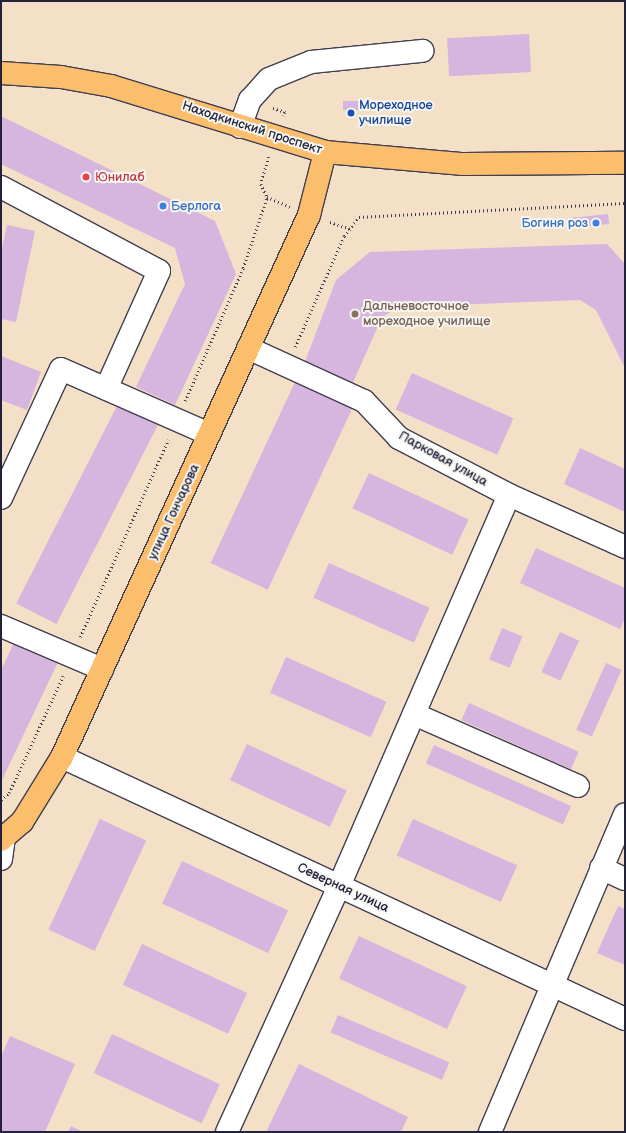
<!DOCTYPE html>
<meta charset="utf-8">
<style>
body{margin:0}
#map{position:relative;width:626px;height:1133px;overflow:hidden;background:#f3e0c6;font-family:"Balsamiq Sans",sans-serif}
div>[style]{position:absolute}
.building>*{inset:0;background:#d6b5de;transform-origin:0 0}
.path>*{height:2.5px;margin-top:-1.25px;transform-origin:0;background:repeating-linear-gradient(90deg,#413e50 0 1px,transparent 0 4px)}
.roads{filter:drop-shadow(1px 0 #413e50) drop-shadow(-1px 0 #413e50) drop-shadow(0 1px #413e50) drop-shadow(0 -1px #413e50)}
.minor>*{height:22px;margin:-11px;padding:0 11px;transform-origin:11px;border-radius:11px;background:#fff}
.major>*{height:22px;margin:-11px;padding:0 11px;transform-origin:11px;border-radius:11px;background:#fabe6d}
.dots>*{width:11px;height:11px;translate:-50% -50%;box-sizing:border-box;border:2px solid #f6f6f2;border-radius:50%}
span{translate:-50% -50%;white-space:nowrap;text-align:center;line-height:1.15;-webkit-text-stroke:4px #f6f6f2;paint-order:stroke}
.transit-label{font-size:13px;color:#164399}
.left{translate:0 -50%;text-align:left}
.street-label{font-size:13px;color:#22223b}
.health-label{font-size:13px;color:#be3a42}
.shop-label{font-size:13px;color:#366cbe}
.right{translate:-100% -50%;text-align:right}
.education-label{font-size:13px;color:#785e54}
.frame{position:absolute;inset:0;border:2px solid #22223b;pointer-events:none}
</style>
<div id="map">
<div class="building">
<div style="left:529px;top:34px;width:38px;height:82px;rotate:87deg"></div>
<div style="left:375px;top:101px;width:9px;height:32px;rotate:90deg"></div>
<div style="clip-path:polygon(1px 116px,215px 221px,236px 274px,175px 405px,136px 387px,185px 284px,175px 248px,1px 164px)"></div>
<div style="left:608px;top:214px;width:10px;height:41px;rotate:84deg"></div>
<div style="clip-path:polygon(7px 225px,35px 231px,16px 322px,1px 319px,1px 253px)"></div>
<div style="clip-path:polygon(607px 244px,625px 264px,625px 368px,596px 310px,580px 300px,399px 307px,382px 317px,351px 387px,303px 367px,336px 280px,370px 252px)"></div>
<div style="clip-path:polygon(1px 356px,41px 372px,27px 410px,1px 400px)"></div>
<div style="left:412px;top:373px;width:111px;height:40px;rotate:24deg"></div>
<div style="left:296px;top:380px;width:63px;height:202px;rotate:25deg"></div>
<div style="left:118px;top:404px;width:45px;height:224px;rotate:27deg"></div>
<div style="clip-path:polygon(580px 448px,625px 469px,625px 512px,564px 484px)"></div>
<div style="left:369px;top:473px;width:110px;height:39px;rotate:25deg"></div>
<div style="clip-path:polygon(536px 548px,625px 588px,625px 618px,620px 629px,520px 583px)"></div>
<div style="left:329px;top:563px;width:110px;height:38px;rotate:24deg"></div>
<div style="left:502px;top:628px;width:22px;height:34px;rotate:22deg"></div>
<div style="left:560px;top:632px;width:21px;height:44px;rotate:25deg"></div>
<div style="clip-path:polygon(16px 639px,59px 660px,1px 782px,1px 670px)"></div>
<div style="left:286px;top:657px;width:110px;height:39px;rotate:24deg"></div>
<div style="left:606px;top:663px;width:17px;height:73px;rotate:24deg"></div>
<div style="left:469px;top:703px;width:120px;height:19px;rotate:24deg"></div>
<div style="left:247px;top:744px;width:110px;height:40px;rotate:25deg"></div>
<div style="left:434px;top:745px;width:150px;height:20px;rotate:24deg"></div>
<div style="left:100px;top:819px;width:51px;height:122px;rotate:25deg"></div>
<div style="left:413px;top:819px;width:114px;height:40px;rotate:24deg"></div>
<div style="left:182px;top:861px;width:117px;height:47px;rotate:25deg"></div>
<div style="clip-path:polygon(618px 906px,625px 909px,625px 965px,597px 953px)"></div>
<div style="left:359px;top:936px;width:119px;height:47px;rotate:25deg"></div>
<div style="left:142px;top:944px;width:116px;height:45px;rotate:25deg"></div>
<div style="left:338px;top:1015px;width:121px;height:19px;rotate:23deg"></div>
<div style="left:112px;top:1034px;width:119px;height:43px;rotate:25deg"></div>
<div style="clip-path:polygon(10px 1036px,75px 1064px,45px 1132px,1px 1132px,1px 1057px)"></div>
<div style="clip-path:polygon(299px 1064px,408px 1117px,401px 1132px,266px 1132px)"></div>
<div style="clip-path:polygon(71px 1126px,83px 1132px,68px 1132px)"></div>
</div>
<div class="path">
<div style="left:273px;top:108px;width:13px;rotate:18deg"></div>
<div style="left:285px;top:112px;width:4px;rotate:117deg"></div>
<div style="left:269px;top:157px;width:28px;rotate:107deg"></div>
<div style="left:261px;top:184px;width:14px;rotate:65deg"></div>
<div style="left:267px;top:197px;width:25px;rotate:23deg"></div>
<div style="left:330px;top:222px;width:21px;rotate:19deg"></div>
<div style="left:295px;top:347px;width:121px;rotate:-66.2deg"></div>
<div style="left:344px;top:236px;width:24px;rotate:-52deg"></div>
<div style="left:359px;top:217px;width:266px;rotate:-3deg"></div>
<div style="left:185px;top:401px;width:145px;rotate:-66.4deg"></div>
<div style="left:243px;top:268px;width:75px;rotate:-71.3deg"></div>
<div style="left:80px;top:637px;width:216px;rotate:-65.9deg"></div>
<div style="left:1px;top:800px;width:11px;rotate:-41deg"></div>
<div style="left:9px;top:793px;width:129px;rotate:-65.2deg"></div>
</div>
<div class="roads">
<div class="minor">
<div style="left:240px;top:127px;width:29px;rotate:-70deg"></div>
<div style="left:250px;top:100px;width:28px;rotate:-48deg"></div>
<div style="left:269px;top:79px;width:45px;rotate:-22deg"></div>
<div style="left:311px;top:62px;width:112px;rotate:-5.7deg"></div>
<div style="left:1px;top:187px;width:179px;rotate:28deg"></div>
<div style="left:159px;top:271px;width:129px;rotate:114.2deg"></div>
<div style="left:248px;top:348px;width:128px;rotate:24.6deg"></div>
<div style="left:364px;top:401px;width:51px;rotate:46.6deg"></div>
<div style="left:399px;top:438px;width:124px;rotate:27.4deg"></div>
<div style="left:509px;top:495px;width:127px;rotate:24.1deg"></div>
<div style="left:1px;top:498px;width:142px;rotate:-65.1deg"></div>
<div style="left:61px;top:369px;width:162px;rotate:23.7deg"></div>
<div style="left:1px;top:626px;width:110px;rotate:23.1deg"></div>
<div style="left:414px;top:714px;width:179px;rotate:23.7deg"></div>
<div style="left:62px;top:757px;width:621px;rotate:24.96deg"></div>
<div style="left:1px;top:859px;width:21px;rotate:-82deg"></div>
<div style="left:601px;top:868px;width:26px;rotate:25deg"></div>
<div style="left:227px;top:1132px;width:270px;rotate:-65.5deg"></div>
<div style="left:339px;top:886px;width:426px;rotate:-66.5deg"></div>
<div style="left:490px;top:1132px;width:345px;rotate:-67deg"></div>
</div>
<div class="major">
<div style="left:1px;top:73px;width:60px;rotate:3.8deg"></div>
<div style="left:61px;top:77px;width:51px;rotate:10.2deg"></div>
<div style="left:111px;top:86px;width:224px;rotate:17.1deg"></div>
<div style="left:325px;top:152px;width:139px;rotate:5deg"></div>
<div style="left:463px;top:164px;width:162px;rotate:-0.4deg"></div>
<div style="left:1px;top:840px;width:28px;rotate:-41deg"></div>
<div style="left:22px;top:822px;width:76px;rotate:-58.4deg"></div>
<div style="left:62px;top:757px;width:596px;rotate:-65.5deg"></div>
<div style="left:309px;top:215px;width:65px;rotate:-75.7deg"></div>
</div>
</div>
<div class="dots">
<div style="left:351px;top:113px;background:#1a4fb4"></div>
<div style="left:86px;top:177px;background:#e0444e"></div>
<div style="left:163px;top:206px;background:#3f7fe0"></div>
<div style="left:596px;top:223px;background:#3f7fe0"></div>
<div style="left:355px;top:314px;background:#8d6e63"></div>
</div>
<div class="transit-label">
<span class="left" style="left:359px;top:113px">Мореходное<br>училище</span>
</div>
<div class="street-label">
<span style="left:252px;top:128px;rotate:18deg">Находкинский проспект</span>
<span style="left:443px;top:459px;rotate:29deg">Парковая улица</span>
<span style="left:174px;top:512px;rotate:-65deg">улица Гончарова</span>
<span style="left:343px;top:888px;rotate:25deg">Северная улица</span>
</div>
<div class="health-label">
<span class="left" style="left:95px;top:177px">Юнилаб</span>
</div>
<div class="shop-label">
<span class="left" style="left:171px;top:206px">Берлога</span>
<span class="right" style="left:588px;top:223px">Богиня роз</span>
</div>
<div class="education-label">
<span class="left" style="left:363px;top:314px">Дальневосточное<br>мореходное училище</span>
</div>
<div class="frame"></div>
</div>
